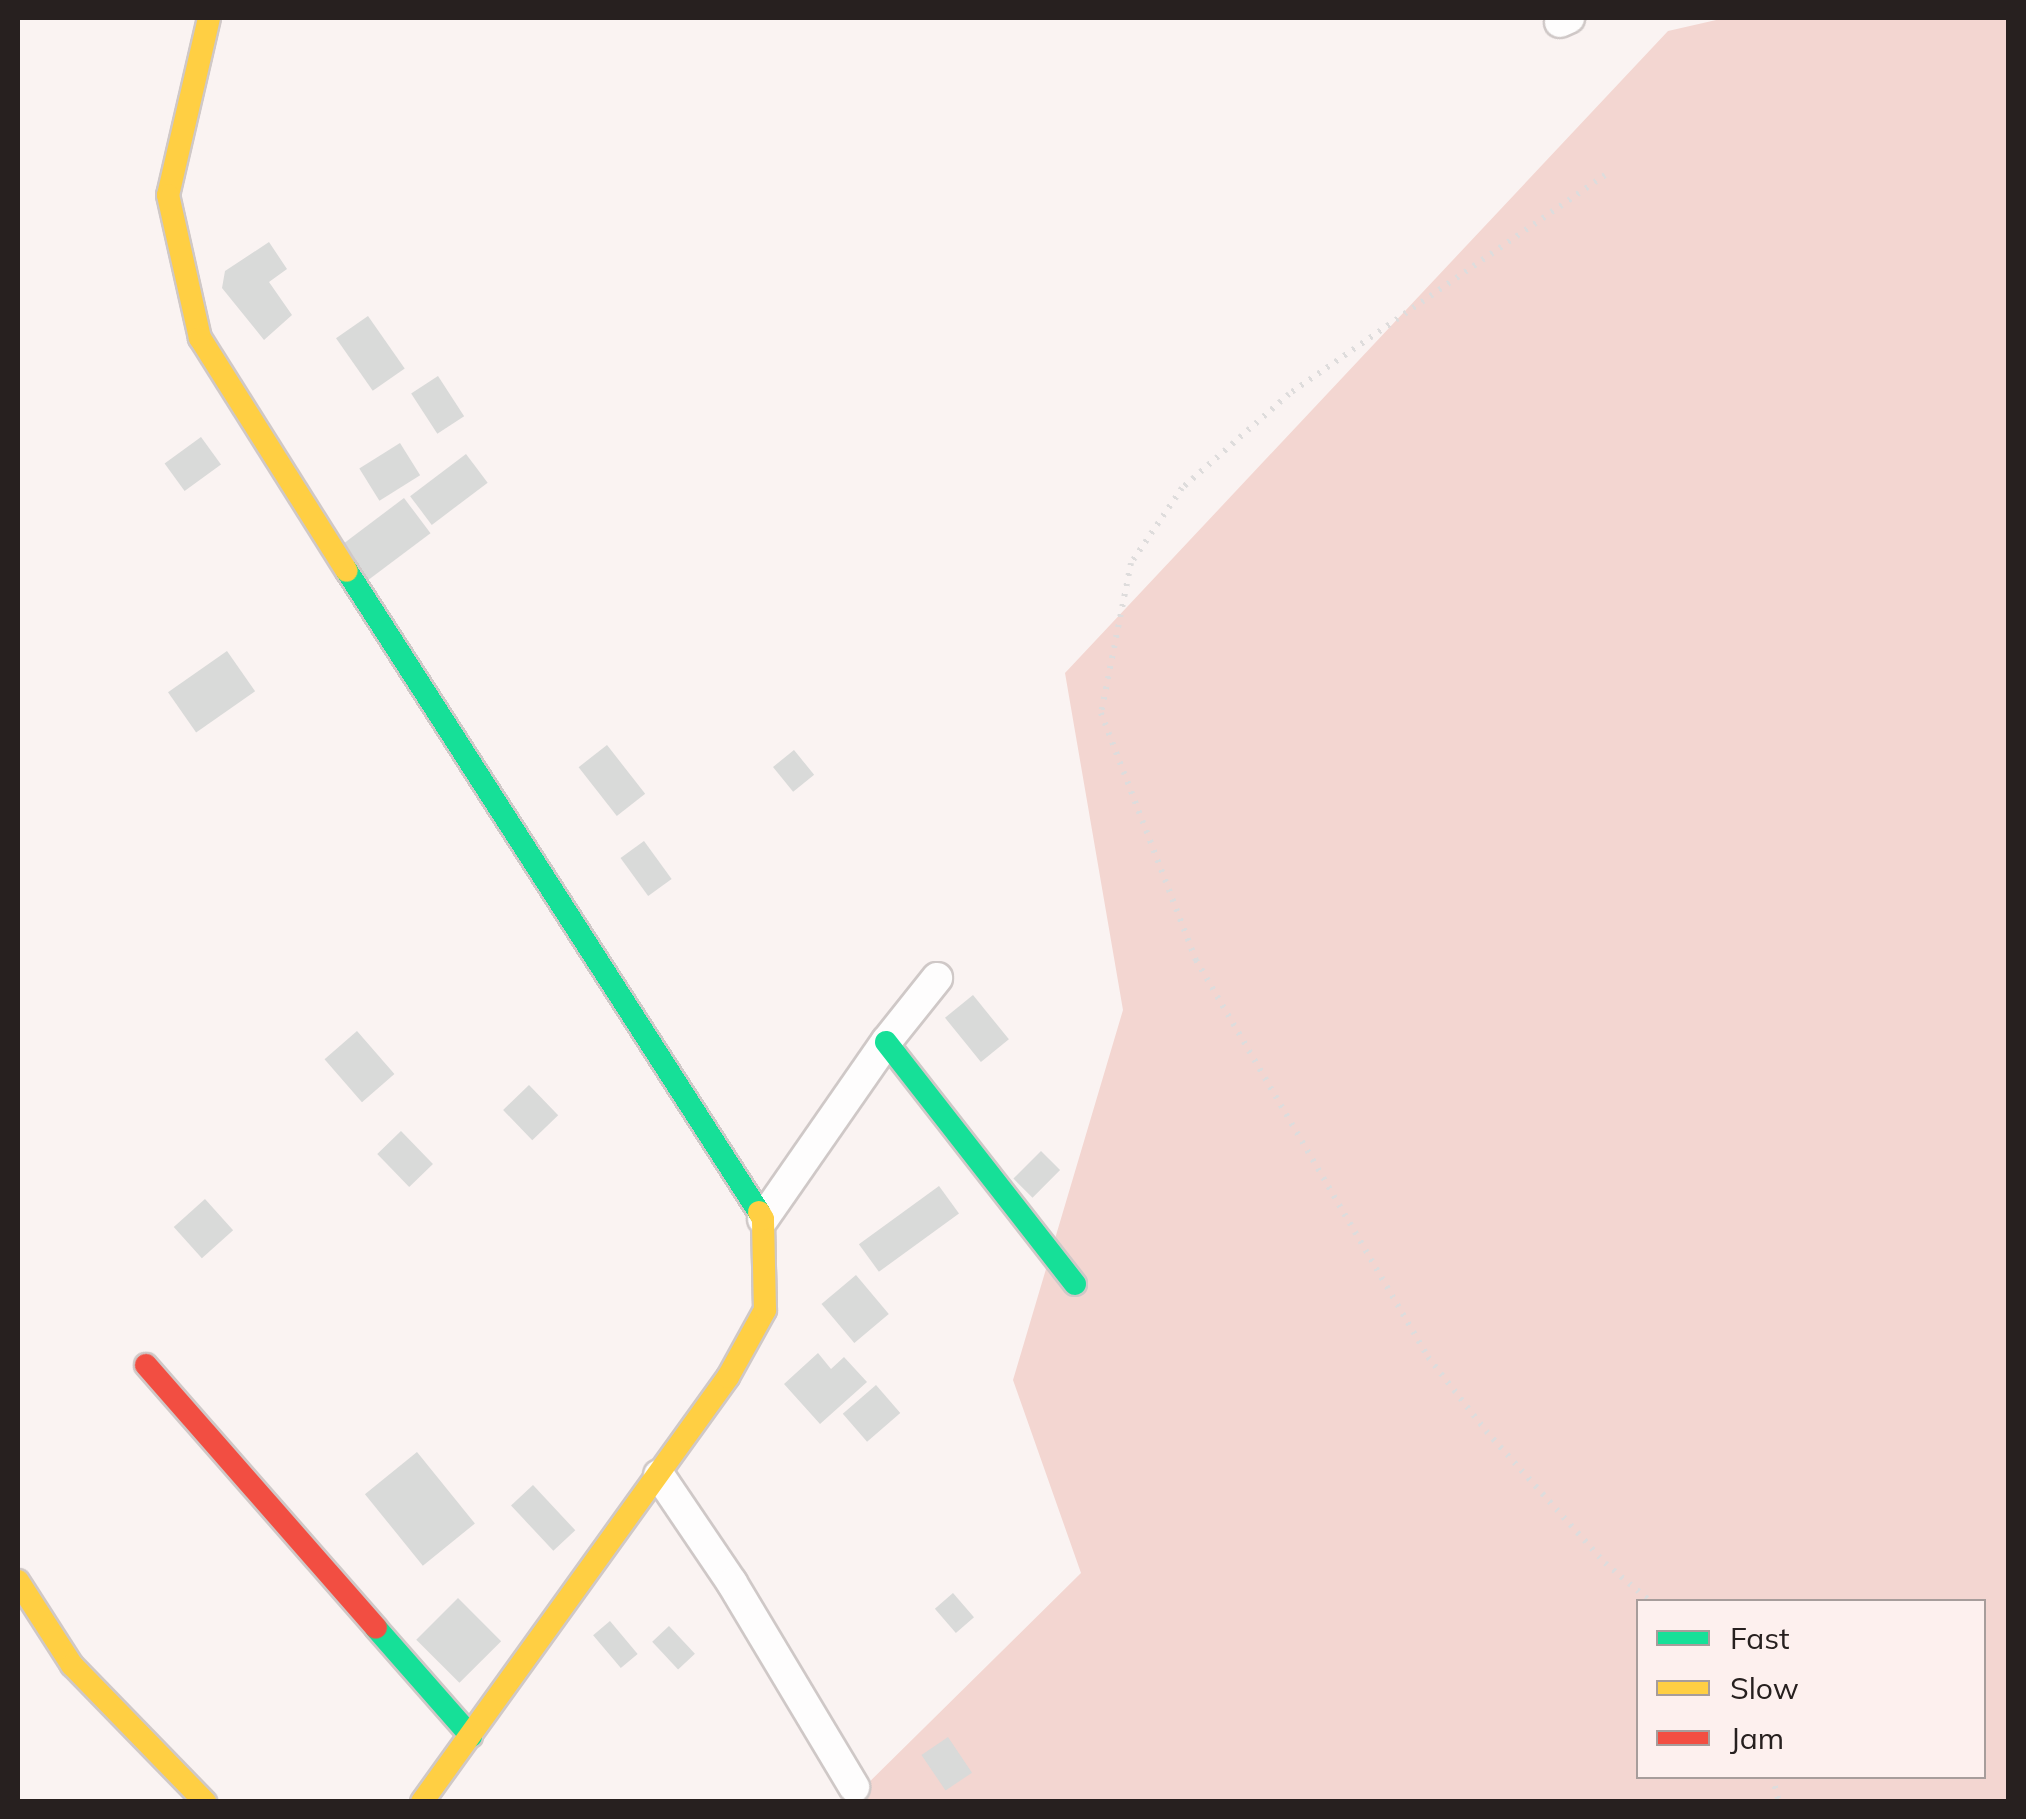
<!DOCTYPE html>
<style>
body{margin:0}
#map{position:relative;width:2026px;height:1819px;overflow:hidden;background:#faf3f2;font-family:Mulish,sans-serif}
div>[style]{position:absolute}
.green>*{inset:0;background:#f3d6d1}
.building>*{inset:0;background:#d9dad9;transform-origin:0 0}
.path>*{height:6px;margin-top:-3px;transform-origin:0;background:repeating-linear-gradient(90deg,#dedcdc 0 2.5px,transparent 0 10.5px)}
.roads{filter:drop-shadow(2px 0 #cfc8c7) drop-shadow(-2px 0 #cfc8c7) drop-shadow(0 2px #cfc8c7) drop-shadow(0 -2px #cfc8c7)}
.street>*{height:30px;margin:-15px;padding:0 15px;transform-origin:15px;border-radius:15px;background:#fefdfd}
.fast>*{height:22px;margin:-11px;padding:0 11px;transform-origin:11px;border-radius:11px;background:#16e098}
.slow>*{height:22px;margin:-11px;padding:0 11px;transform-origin:11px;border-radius:11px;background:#ffcf43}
.jam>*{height:22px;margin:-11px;padding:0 11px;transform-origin:11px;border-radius:11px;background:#f24e42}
span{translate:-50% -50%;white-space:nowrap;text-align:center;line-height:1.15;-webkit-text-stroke:9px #fdf0ee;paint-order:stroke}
.frame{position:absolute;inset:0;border:20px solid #27201f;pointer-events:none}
.legend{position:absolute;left:1636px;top:1599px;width:350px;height:180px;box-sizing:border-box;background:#fdf0ee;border:2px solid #a79d9b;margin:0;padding:12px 18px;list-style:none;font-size:30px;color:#27201f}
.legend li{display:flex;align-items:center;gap:20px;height:50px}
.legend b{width:50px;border:2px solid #a79d9b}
</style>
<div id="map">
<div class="green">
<div style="clip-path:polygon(evenodd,1725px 18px,2008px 18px,2008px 1801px,849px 1802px,1081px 1573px,1013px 1380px,1123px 1010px,1065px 673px,1668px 31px,1725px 18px,1638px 1602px,1984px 1602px,1984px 1776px,1638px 1776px,1638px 1602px)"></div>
</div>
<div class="building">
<div style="clip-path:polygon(269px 242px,287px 269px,269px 282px,292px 315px,264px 340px,222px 288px,225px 271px)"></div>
<div style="left:368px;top:316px;width:64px;height:39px;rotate:55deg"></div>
<div style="left:438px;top:376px;width:48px;height:32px;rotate:57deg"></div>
<div style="left:201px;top:437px;width:34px;height:45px;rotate:54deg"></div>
<div style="left:400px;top:443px;width:38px;height:48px;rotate:58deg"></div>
<div style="left:466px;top:454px;width:36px;height:70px;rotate:53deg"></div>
<div style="left:404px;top:498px;width:44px;height:88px;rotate:53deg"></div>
<div style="left:227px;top:651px;width:49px;height:72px;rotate:55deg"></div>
<div style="left:607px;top:745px;width:62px;height:36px;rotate:52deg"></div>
<div style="left:794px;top:750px;width:32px;height:27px;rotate:51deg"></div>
<div style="left:644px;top:841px;width:47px;height:29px;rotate:54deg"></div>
<div style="left:973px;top:995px;width:57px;height:36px;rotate:51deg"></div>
<div style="left:357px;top:1031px;width:57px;height:43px;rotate:49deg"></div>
<div style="left:529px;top:1085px;width:42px;height:36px;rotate:46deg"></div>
<div style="left:401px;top:1131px;width:46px;height:33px;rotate:46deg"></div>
<div style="left:1041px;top:1151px;width:27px;height:39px;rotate:45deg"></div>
<div style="left:939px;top:1186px;width:34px;height:99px;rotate:54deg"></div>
<div style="left:205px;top:1199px;width:42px;height:42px;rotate:48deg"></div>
<div style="left:856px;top:1275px;width:51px;height:45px;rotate:50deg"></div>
<div style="clip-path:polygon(818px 1353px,831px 1369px,844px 1357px,867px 1382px,820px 1424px,784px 1384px)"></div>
<div style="left:876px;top:1385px;width:37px;height:44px;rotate:49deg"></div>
<div style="left:417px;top:1452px;width:92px;height:67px;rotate:51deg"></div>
<div style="left:533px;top:1485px;width:62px;height:30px;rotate:47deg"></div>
<div style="left:953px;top:1593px;width:32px;height:24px;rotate:49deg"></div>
<div style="left:458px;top:1598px;width:61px;height:59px;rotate:45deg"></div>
<div style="left:610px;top:1621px;width:43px;height:22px;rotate:50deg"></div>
<div style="left:669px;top:1626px;width:38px;height:23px;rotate:47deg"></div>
<div style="left:948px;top:1737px;width:43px;height:32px;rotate:56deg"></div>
</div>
<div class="path">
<div style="left:1605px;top:175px;width:384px;rotate:145.3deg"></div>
<div style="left:1289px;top:394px;width:142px;rotate:138.7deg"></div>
<div style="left:1182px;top:488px;width:91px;rotate:124.2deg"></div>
<div style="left:1131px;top:563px;width:153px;rotate:101.3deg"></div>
<div style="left:1101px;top:713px;width:265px;rotate:69deg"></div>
<div style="left:1196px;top:960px;width:460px;rotate:59.7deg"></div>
<div style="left:1428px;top:1357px;width:94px;rotate:51.9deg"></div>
<div style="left:1486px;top:1431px;width:178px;rotate:48deg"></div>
<div style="left:1605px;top:1563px;width:60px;rotate:40.3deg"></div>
<div style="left:1772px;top:1776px;width:27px;rotate:75deg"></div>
</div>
<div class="roads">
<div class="street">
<div style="left:1560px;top:22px;width:10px;rotate:-24deg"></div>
<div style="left:763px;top:1219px;width:216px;rotate:-55.2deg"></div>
<div style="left:886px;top:1042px;width:82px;rotate:-51.4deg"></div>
<div style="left:659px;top:1475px;width:130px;rotate:55.9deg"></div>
<div style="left:732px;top:1583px;width:238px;rotate:59.1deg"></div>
</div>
<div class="fast">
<div style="left:347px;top:571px;width:762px;rotate:57.27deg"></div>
<div style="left:886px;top:1042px;width:307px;rotate:52deg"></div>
<div style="left:376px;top:1628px;width:144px;rotate:48.7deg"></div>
</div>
<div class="slow">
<div style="left:209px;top:18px;width:182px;rotate:103deg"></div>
<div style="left:168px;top:195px;width:147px;rotate:77.4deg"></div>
<div style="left:200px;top:338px;width:275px;rotate:57.8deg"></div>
<div style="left:18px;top:1581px;width:100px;rotate:57.3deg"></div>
<div style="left:72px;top:1665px;width:191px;rotate:45.8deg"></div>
<div style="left:422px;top:1802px;width:524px;rotate:-54.25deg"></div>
<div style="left:728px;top:1377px;width:77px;rotate:-61.1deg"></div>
<div style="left:765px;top:1310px;width:91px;rotate:-91.3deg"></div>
<div style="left:763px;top:1219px;width:8px;rotate:-120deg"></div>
</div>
<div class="jam">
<div style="left:146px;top:1365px;width:349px;rotate:48.8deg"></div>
</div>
</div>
<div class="frame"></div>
<ul class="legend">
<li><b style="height:12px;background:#16e098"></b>Fast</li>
<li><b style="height:12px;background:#ffcf43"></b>Slow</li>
<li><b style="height:12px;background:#f24e42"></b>Jam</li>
</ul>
</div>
